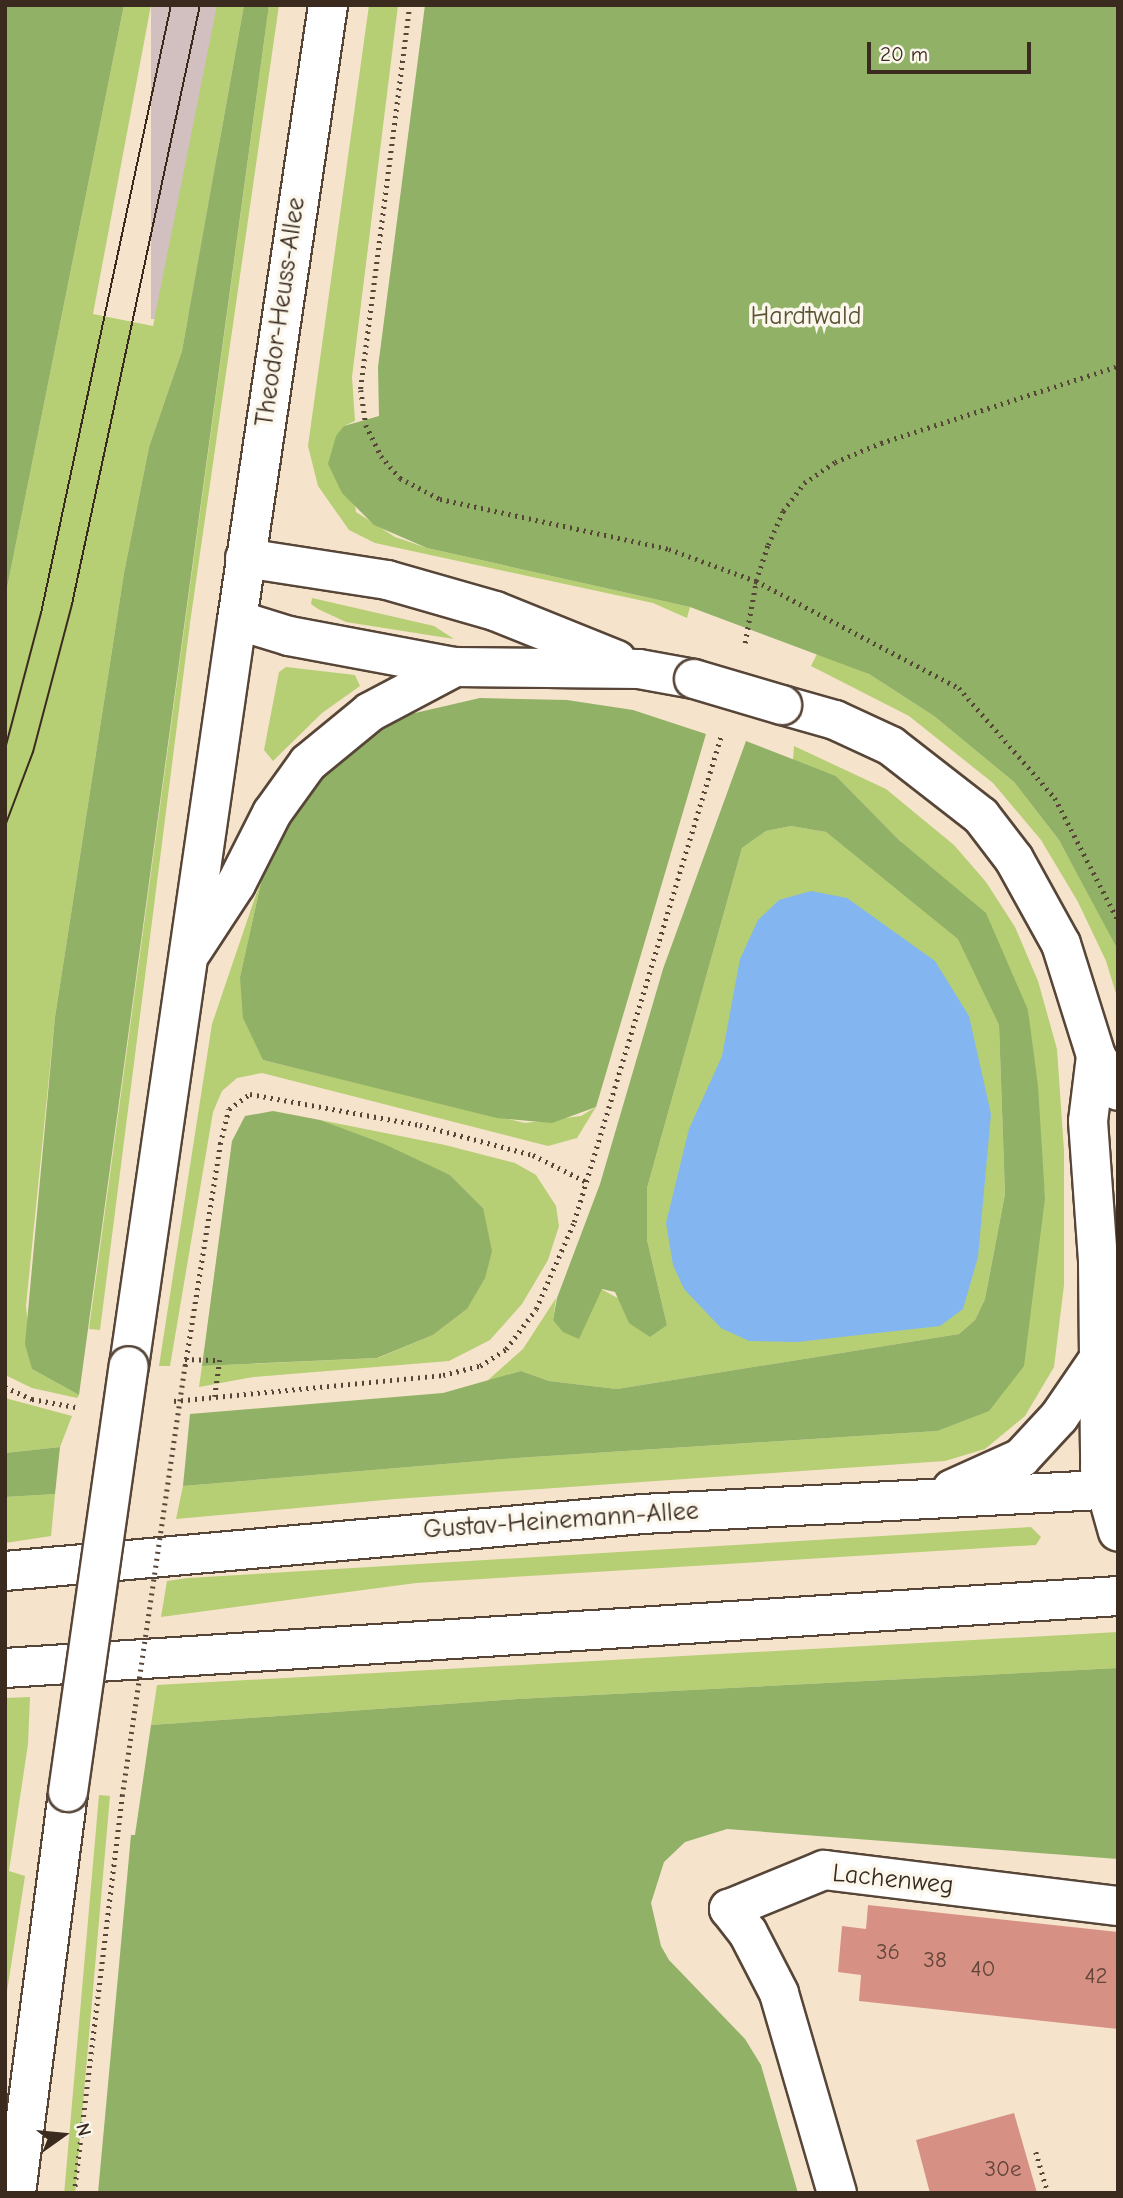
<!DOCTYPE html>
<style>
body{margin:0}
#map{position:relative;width:1123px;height:2198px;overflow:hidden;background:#f6e3cb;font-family:"Comic Neue",sans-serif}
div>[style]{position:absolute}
.industrial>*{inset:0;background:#d2bfc0;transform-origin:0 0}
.green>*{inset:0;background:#b6ce74;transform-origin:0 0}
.forest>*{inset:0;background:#90b166}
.water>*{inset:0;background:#83b6f0}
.building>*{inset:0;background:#d69084}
.path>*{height:4.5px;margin-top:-2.25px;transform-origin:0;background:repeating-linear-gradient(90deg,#574638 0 2px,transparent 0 7px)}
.roads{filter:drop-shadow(2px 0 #574638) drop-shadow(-2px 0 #574638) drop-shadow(0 2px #574638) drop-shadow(0 -2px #574638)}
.minor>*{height:38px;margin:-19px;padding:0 19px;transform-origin:19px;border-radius:19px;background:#fff}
.tertiary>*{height:38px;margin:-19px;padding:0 19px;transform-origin:19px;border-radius:19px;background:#fff}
.secondary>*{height:38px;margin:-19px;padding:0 19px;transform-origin:19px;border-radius:19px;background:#fff}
.primary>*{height:38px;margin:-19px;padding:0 19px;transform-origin:19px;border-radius:19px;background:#fff}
.tram>*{height:2px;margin:-1px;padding:0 1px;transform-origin:1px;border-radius:1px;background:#3b2a1e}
.path-bridge>*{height:4.5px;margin-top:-2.25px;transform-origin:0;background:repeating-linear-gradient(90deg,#574638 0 2px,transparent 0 7px)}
.bridges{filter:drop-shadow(2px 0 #574638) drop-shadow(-2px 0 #574638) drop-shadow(0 2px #574638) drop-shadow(0 -2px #574638)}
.tertiary-bridge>*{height:38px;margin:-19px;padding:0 19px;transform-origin:19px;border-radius:19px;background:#fff}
.primary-bridge>*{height:38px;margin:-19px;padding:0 19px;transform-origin:19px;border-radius:19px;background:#fff}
span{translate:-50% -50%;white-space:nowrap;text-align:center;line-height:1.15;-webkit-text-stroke:7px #fbf7ec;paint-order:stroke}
.number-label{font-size:23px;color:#624438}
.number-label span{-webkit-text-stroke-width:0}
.street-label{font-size:26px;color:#3b2a1e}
.park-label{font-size:26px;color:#5a5334}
.frame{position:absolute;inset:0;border:7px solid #3b2a1e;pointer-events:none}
.north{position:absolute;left:28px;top:2100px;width:70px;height:70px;-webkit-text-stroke:5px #fbf7ec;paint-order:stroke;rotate:75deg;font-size:19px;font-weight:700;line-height:28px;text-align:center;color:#3b2a1e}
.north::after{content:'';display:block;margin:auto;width:24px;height:32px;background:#3b2a1e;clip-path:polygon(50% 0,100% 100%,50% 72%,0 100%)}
.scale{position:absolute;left:867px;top:42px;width:164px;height:32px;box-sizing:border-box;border:4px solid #3b2a1e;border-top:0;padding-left:9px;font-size:21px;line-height:24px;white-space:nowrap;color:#3b2a1e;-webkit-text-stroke:5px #fbf7ec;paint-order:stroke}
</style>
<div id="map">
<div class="industrial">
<div style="left:151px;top:5px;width:66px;height:314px"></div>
</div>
<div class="green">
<div style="clip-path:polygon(124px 5px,151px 5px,93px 314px,153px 326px,217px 5px,244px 5px,182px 351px,149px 447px,124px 573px,55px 1017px,26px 1306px,32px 1369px,79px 1395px,77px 1398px,32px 1388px,5px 1375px,5px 598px)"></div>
<div style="clip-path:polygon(269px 5px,279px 5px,190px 623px,100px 1330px,89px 1329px)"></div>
<div style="clip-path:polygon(369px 5px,398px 5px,352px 377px,355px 421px,344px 426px,356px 512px,395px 537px,427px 548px,690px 607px,687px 618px,653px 603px,375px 543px,349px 530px,318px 486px,308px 446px)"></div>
<div style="clip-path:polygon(312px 598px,434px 626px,454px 639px,346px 622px,318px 609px,311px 604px)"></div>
<div style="clip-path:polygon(818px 652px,869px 674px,934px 716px,1014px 782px,1059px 840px,1110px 931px,1118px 950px,1118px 1000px,1106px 961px,1078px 902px,1041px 840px,993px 783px,909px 716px,811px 666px)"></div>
<div style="clip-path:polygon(286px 667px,355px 675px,360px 686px,322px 713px,273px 761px,264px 750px,279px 672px)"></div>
<div style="clip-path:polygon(794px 746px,886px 789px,954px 845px,986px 882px,1015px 927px,1038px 981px,1057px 1049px,1064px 1151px,1064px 1285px,1054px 1367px,1025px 1416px,985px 1449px,945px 1461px,395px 1499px,176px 1519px,183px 1486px,517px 1458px,937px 1431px,1045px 1198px,1028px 1010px,900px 841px,836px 776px,793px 760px)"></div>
<div style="clip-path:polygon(791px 826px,826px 832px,959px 939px,999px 1025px,1005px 1194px,985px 1299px,975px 1320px,959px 1334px,617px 1389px,549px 1381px,521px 1371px,487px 1381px,523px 1349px,556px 1298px,553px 1320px,578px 1338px,601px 1289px,667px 1325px,647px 1240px,647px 1188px,742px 848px,766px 831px)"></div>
<div style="clip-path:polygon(263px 874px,240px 977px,263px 1060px,525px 1123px,581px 1116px,596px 1107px,577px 1138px,548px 1146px,262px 1073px,237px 1078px,222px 1091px,213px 1112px,170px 1366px,159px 1366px,212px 1024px)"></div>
<div style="clip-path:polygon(320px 1120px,445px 1145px,515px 1163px,536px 1175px,556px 1206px,559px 1226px,548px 1260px,522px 1304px,490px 1340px,449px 1361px,253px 1377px,199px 1387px,202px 1366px,378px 1358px,433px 1335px,467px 1309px,483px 1208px,450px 1175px)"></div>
<div style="clip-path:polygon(5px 1398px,72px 1416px,60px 1447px,5px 1453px)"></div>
<div style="clip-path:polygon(55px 1494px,51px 1536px,5px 1543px,5px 1497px)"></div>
<div style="clip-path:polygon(1031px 1527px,1041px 1537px,1036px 1545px,416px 1583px,161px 1617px,167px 1581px,188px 1578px)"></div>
<div style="clip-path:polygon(1118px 1632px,1118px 1668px,517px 1699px,151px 1725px,157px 1685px)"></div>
<div style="clip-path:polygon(30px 1697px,28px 1744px,9px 1871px,25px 1876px,5px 2004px,5px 1698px)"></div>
<div style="left:99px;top:1795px;width:11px;height:401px;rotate:5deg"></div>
</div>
<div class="forest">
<div style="clip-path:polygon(5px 5px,124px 5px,5px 598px)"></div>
<div style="clip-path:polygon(244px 5px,269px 5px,79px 1395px,32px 1369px,25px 1344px,55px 1017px,124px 573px,149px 447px,182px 351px)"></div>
<div style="clip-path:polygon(425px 5px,1118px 5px,1118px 950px,1059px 840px,1014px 782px,934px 716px,869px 674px,690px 607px,427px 548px,374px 525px,342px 493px,328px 464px,336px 436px,344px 426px,379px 416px,378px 367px)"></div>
<div style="clip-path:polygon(480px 698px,567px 700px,633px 710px,706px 734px,596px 1107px,552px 1123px,497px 1118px,263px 1060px,243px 1018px,240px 977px,263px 874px,295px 810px,331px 768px,402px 716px)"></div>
<div style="clip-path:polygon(746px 741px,836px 776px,900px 841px,986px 913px,1028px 1010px,1038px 1086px,1045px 1198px,1024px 1366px,989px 1411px,937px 1431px,517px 1458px,183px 1486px,190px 1414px,443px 1393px,521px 1371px,549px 1381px,617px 1389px,959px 1334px,975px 1320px,985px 1299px,1005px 1194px,999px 1025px,958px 939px,826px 832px,791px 826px,766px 831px,742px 848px,647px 1188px,647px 1240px,667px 1325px,650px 1337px,629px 1323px,615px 1292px,602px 1289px,579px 1339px,563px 1332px,553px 1320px,557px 1298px,600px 1184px,663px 969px)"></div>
<div style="clip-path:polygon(273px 1111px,320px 1120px,384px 1144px,450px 1175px,483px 1208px,492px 1251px,485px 1278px,467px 1309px,433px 1335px,377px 1358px,202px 1366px,232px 1141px,245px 1116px)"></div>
<div style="clip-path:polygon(60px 1447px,55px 1494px,5px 1497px,5px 1453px)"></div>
<div style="clip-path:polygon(1118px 1668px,1118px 1859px,727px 1829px,685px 1842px,664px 1862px,651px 1903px,661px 1946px,669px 1960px,745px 2039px,761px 2065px,798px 2193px,98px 2193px,131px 1835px,135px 1835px,151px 1725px,517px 1699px)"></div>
</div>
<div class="water">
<div style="clip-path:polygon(811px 891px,847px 898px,935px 961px,969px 1016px,991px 1114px,978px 1257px,963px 1309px,940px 1326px,797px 1342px,749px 1341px,721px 1328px,684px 1289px,673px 1265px,666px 1223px,689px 1129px,722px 1056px,740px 959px,758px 920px,779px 900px)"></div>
</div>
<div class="building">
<div style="clip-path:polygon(868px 1905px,1118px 1932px,1118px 2029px,859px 2001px,861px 1975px,838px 1972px,842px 1926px,866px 1929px)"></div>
<div style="clip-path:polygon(1014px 2113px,1037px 2193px,930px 2193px,916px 2140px)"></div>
</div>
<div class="path">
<div style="left:410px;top:5px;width:388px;rotate:97.3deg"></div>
<div style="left:361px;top:390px;width:35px;rotate:82deg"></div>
<div style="left:366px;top:425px;width:34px;rotate:64deg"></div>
<div style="left:381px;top:456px;width:29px;rotate:49deg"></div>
<div style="left:400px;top:478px;width:45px;rotate:27.7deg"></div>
<div style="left:440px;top:499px;width:234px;rotate:12.3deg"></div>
<div style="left:669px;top:549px;width:93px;rotate:20.2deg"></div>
<div style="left:756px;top:581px;width:229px;rotate:27.8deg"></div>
<div style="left:959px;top:688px;width:146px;rotate:48.9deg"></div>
<div style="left:1055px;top:798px;width:137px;rotate:62.7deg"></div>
<div style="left:745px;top:643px;width:63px;rotate:-79.9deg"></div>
<div style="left:756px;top:581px;width:38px;rotate:-72deg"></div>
<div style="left:768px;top:545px;width:37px;rotate:-66deg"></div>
<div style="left:783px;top:511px;width:35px;rotate:-53deg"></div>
<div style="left:804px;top:483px;width:37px;rotate:-34deg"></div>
<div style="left:835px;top:462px;width:50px;rotate:-22.4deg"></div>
<div style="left:881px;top:443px;width:249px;rotate:-18deg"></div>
<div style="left:185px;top:1359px;width:35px;rotate:2deg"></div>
<div style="left:220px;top:1360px;width:37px;rotate:98deg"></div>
<div style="left:185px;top:1366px;width:225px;rotate:-81deg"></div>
<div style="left:220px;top:1144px;width:36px;rotate:-76deg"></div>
<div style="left:229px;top:1109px;width:26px;rotate:-36deg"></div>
<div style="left:250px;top:1094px;width:173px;rotate:10.3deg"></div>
<div style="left:420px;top:1125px;width:117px;rotate:14.9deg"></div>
<div style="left:533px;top:1155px;width:58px;rotate:26.6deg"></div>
<div style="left:5px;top:1387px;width:30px;rotate:24deg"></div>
<div style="left:32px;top:1399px;width:44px;rotate:10.5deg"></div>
<div style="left:174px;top:1401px;width:270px;rotate:-5.5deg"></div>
<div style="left:443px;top:1375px;width:38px;rotate:-14deg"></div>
<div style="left:480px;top:1366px;width:31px;rotate:-33deg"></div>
<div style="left:506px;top:1349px;width:50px;rotate:-53.1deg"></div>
<div style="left:536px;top:1309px;width:95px;rotate:-66.4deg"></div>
<div style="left:574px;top:1222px;width:508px;rotate:-73.17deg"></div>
<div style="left:1036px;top:2152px;width:43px;rotate:73.7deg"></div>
<div style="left:74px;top:2193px;width:400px;rotate:-83.1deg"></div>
</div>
<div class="roads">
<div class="minor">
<div style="left:837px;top:2193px;width:208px;rotate:-106.2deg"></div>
<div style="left:779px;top:1993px;width:68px;rotate:-117.3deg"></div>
<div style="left:748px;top:1933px;width:31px;rotate:-128deg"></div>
<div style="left:729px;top:1909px;width:103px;rotate:-22.3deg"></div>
<div style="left:824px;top:1870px;width:296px;rotate:7deg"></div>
</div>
<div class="tertiary">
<div style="left:129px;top:1366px;width:754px;rotate:-81.76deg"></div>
<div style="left:16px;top:2193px;width:404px;rotate:-82.6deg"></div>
</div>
<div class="secondary">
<div style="left:237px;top:620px;width:622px;rotate:-81.58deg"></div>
</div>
<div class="primary">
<div style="left:245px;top:558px;width:144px;rotate:8.8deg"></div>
<div style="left:387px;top:580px;width:112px;rotate:16deg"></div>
<div style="left:495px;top:611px;width:131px;rotate:21.9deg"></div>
<div style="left:237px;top:620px;width:54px;rotate:17.1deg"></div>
<div style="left:289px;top:636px;width:169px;rotate:10.6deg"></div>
<div style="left:455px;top:667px;width:184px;rotate:0.6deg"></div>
<div style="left:639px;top:669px;width:56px;rotate:10.3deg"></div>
<div style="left:782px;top:705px;width:55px;rotate:15.8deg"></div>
<div style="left:835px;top:720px;width:62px;rotate:24.9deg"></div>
<div style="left:891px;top:746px;width:114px;rotate:37.9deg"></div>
<div style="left:981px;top:816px;width:54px;rotate:52.5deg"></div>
<div style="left:1014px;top:859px;width:97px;rotate:61.1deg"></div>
<div style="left:1061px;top:944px;width:117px;rotate:72.6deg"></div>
<div style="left:1096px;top:1056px;width:41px;rotate:57.8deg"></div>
<div style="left:192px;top:951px;width:80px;rotate:-56.7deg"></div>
<div style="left:236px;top:884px;width:80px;rotate:-63.1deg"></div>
<div style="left:272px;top:813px;width:62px;rotate:-54.2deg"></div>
<div style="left:308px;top:763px;width:80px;rotate:-39.4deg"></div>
<div style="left:370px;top:712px;width:96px;rotate:-27.9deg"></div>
<div style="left:1096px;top:1056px;width:65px;rotate:97deg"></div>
<div style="left:1088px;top:1121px;width:141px;rotate:85.9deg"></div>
<div style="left:1098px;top:1262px;width:206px;rotate:89.4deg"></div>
<div style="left:1100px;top:1468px;width:66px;rotate:74.3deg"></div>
<div style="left:952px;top:1489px;width:76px;rotate:-24.2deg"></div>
<div style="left:1021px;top:1458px;width:56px;rotate:-47.2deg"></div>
<div style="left:1059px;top:1417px;width:69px;rotate:-55.6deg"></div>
<div style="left:5px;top:1571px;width:640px;rotate:-5.11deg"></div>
<div style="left:642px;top:1514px;width:477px;rotate:-3deg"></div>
<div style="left:5px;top:1668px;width:1115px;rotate:-3.7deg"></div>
</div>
</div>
<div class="tram">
<div style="left:5px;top:749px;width:141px;rotate:-75.2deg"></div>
<div style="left:41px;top:613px;width:622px;rotate:-77.93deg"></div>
<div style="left:5px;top:826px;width:79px;rotate:-69.3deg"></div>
<div style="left:33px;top:752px;width:153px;rotate:-75.2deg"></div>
<div style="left:72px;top:604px;width:613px;rotate:-77.94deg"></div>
</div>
<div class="path-bridge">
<div style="left:122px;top:1796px;width:435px;rotate:-81.7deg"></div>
</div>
<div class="bridges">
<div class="tertiary-bridge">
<div style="left:68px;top:1792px;width:430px;rotate:-81.9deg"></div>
</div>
<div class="primary-bridge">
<div style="left:694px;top:679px;width:92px;rotate:16.5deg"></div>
</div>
</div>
<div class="number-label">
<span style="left:888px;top:1952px">36</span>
<span style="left:935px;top:1960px">38</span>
<span style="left:983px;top:1969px">40</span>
<span style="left:1096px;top:1976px">42</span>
<span style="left:1003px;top:2169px">30e</span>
</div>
<div class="street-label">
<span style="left:281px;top:312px;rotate:-82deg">Theodor-Heuss-Allee</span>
<span style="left:561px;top:1521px;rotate:-4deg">Gustav-Heinemann-Allee</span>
<span style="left:893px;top:1880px;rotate:6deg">Lachenweg</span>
</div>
<div class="park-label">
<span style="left:806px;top:317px">Hardtwald</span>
</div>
<div class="frame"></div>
<div class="north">N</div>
<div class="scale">20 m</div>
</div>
